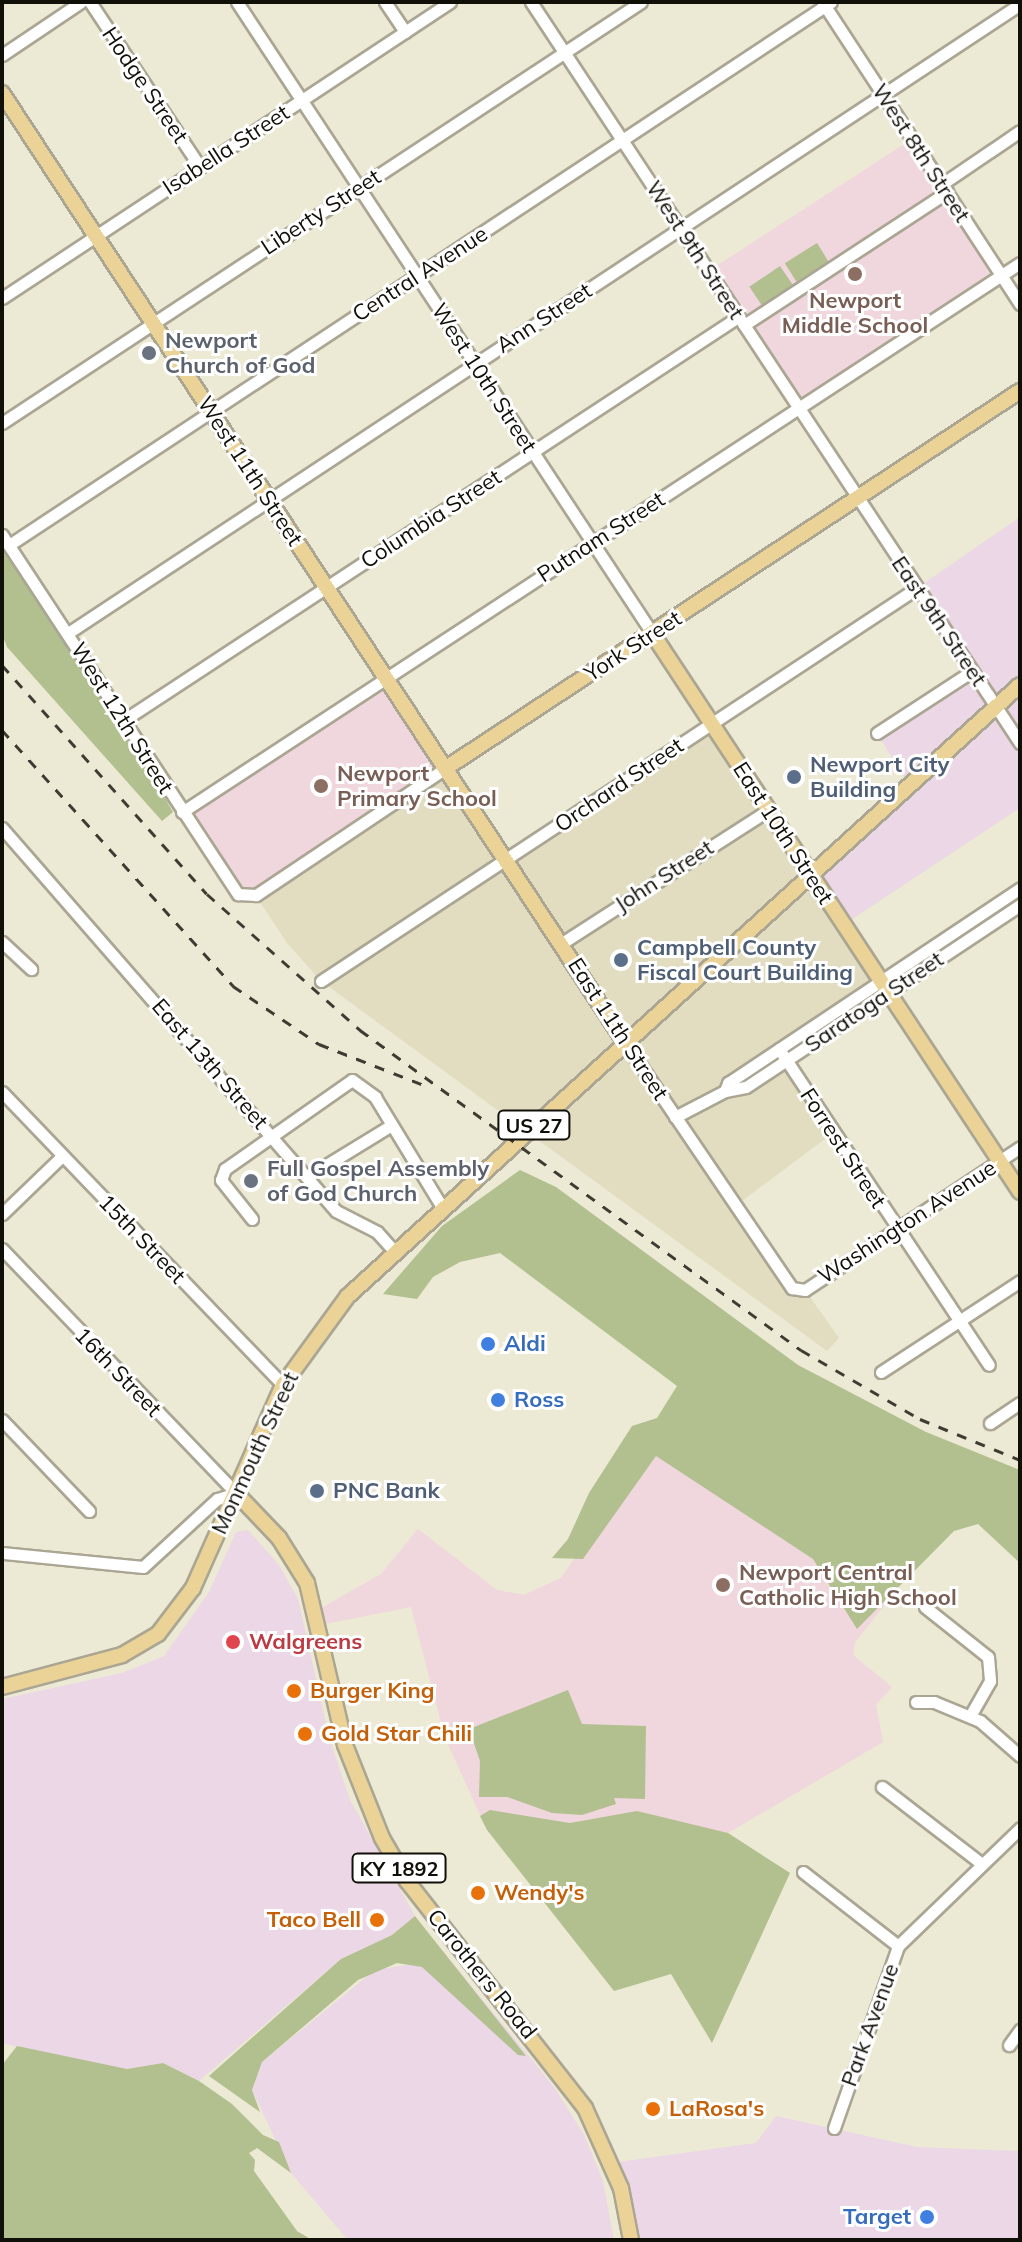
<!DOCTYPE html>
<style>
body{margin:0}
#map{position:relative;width:1022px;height:2242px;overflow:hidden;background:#ece9d4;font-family:Mulish,sans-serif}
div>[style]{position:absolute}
.commercial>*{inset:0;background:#ecd7e6}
.built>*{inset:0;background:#e2ddc1}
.education>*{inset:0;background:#f0d6dd;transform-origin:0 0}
.green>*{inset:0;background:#b1c08e;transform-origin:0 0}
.roads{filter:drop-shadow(2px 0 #aaa693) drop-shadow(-2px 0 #aaa693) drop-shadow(0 2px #aaa693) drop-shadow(0 -2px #aaa693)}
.minor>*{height:11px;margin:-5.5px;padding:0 5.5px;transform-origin:5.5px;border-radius:5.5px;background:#fff}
.major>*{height:14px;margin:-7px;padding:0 7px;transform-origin:7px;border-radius:7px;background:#ebd398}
.rail>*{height:3px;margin-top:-1.5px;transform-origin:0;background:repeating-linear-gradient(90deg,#3e3c32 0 10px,transparent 0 20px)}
.dots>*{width:22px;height:22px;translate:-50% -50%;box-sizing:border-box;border:4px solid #fff;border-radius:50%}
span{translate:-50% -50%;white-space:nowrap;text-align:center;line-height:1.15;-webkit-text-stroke:6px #fff;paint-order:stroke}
.shield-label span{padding:2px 6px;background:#fff;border:2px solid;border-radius:6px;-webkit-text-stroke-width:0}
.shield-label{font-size:20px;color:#100f08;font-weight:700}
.street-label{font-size:22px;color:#100f08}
.education-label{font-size:22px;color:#785e54;font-weight:700}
.left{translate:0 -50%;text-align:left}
.worship-label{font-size:22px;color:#5b616d;font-weight:700}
.service-label{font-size:22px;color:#4e5e75;font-weight:700}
.shop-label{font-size:22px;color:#366cbe;font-weight:700}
.right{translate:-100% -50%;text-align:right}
.health-label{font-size:22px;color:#be3a42;font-weight:700}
.food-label{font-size:22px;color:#c56008;font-weight:700}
.frame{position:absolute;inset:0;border:4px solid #100f08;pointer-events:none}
</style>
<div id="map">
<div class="commercial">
<div style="clip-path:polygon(1020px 517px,1020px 808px,843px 925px,809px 874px,909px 785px,877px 733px,972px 671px,917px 588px)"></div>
<div style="clip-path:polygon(248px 1530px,279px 1565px,298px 1599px,329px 1737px,350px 1800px,415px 1916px,392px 1935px,341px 1959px,199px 2081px,163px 2063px,127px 2069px,93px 2065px,2px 2043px,2px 1699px,122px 1673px,164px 1656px,209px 1592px,236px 1532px)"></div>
<div style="clip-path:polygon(442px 1950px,554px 2087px,584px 2135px,603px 2181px,614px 2240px,348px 2240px,291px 2173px,252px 2090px,262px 2062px,375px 1970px,425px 1962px)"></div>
<div style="clip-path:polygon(776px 2116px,917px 2147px,1020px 2151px,1020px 2240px,631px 2240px,611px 2163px,756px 2143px)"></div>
</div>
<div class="built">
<div style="clip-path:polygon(387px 678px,507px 859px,711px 723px,888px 993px,787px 1061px,833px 1133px,735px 1206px,782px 1280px,805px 1290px,839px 1338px,827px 1351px,321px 981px,287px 943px,256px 896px)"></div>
</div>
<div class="education">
<div style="left:912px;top:139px;width:163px;height:243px;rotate:57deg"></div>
<div style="left:387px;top:678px;width:108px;height:245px;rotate:57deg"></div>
<div style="clip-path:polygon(727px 1336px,994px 1468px,855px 1642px,853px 1655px,892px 1687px,876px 1705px,883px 1742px,728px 1833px,487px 1830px,445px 1738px,411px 1607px,320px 1625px,316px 1611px,381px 1574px,418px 1529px,497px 1590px,524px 1595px,561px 1578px)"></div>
</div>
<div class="green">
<div style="left:817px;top:243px;width:22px;height:38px;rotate:58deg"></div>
<div style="left:780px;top:266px;width:23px;height:37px;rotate:56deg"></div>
<div style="clip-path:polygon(2px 547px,13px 555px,33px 595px,74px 647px,73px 654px,138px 751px,173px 812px,162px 821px,7px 647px,2px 634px)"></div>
<div style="clip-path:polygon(520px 1170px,556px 1187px,798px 1365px,926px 1432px,1020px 1470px,1020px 1563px,978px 1524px,954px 1531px,857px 1629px,813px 1559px,656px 1456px,583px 1559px,552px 1558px,568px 1539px,589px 1493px,632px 1426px,657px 1418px,677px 1386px,500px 1253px,460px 1262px,433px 1277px,417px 1299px,383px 1294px,442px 1226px)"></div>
<div style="clip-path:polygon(568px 1690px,582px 1724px,646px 1726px,645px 1799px,614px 1798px,616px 1804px,582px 1815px,552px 1813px,507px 1797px,479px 1797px,480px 1761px,469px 1729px)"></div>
<div style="clip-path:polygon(490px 1810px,570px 1823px,637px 1811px,728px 1833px,790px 1873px,712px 2043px,671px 1974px,614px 1991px,487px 1830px,480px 1816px)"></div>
<div style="clip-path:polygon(415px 1916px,526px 2056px,518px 2055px,422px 1967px,397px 1963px,358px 1980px,262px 2062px,252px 2090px,260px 2112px,209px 2076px,341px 1959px,392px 1935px)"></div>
<div style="clip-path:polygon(17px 2046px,127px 2069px,163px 2063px,199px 2081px,232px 2104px,263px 2135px,279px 2142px,291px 2173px,257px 2148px,249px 2153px,255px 2160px,254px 2171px,297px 2231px,312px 2240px,2px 2240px,2px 2065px)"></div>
</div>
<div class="roads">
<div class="minor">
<div style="left:90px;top:2px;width:198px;rotate:56.3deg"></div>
<div style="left:237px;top:2px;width:755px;rotate:56.67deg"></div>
<div style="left:385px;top:2px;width:36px;rotate:56deg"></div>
<div style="left:531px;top:2px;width:888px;rotate:56.58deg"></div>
<div style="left:823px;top:3px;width:360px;rotate:56.8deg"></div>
<div style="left:2px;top:55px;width:95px;rotate:-33.9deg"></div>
<div style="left:942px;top:184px;width:94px;rotate:-34.2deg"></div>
<div style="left:2px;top:298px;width:537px;rotate:-33.45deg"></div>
<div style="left:744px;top:325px;width:243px;rotate:-33.2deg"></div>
<div style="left:2px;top:423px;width:765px;rotate:-33.38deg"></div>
<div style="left:2px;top:535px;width:430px;rotate:56.7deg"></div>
<div style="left:238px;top:894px;width:18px;rotate:3deg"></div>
<div style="left:256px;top:895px;width:229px;rotate:-33.8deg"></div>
<div style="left:9px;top:545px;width:985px;rotate:-33.45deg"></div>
<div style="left:68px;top:633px;width:1141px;rotate:-33.45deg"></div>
<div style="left:124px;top:720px;width:734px;rotate:-33.28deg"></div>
<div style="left:877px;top:733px;width:113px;rotate:-33.1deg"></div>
<div style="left:182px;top:812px;width:1002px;rotate:-33.23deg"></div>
<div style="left:2px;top:828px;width:508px;rotate:48.91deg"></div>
<div style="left:336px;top:1211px;width:46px;rotate:27.1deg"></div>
<div style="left:377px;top:1232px;width:25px;rotate:48deg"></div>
<div style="left:2px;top:942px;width:40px;rotate:43deg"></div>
<div style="left:562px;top:943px;width:245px;rotate:-32.8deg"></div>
<div style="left:321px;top:981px;width:714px;rotate:-33.4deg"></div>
<div style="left:624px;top:1041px;width:299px;rotate:55.8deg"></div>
<div style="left:792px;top:1288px;width:13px;rotate:9deg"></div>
<div style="left:805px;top:1290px;width:258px;rotate:-33.6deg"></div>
<div style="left:779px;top:1049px;width:379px;rotate:56.4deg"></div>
<div style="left:725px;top:1091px;width:9px;rotate:-69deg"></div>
<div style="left:728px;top:1083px;width:351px;rotate:-33.7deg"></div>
<div style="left:2px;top:1092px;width:406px;rotate:46.2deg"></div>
<div style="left:675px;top:1117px;width:56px;rotate:-27.5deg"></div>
<div style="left:725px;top:1091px;width:21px;rotate:-11deg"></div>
<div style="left:746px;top:1087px;width:329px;rotate:-33.6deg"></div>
<div style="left:310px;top:1175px;width:94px;rotate:-31.5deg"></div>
<div style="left:2px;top:1214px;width:83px;rotate:-44deg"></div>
<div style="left:252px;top:1219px;width:50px;rotate:-128.5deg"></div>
<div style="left:221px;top:1180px;width:12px;rotate:-70deg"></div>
<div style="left:225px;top:1169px;width:155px;rotate:-35deg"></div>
<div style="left:352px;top:1080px;width:29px;rotate:36deg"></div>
<div style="left:375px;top:1097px;width:129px;rotate:58.7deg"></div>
<div style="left:2px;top:1249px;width:338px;rotate:46.2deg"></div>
<div style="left:236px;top:1493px;width:20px;rotate:162deg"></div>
<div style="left:217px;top:1499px;width:100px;rotate:137.4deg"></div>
<div style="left:143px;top:1567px;width:142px;rotate:-174.3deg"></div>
<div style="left:881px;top:1372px;width:166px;rotate:-33.2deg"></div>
<div style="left:2px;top:1420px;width:126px;rotate:46.3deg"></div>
<div style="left:990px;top:1423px;width:36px;rotate:-34deg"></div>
<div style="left:925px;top:1607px;width:80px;rotate:38.4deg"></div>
<div style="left:988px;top:1657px;width:24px;rotate:85deg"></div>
<div style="left:990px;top:1681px;width:40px;rotate:119.7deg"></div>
<div style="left:916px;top:1702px;width:18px"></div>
<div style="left:934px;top:1702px;width:50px;rotate:22.4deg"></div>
<div style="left:980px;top:1721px;width:53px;rotate:41.2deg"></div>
<div style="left:882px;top:1787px;width:126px;rotate:37.6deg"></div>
<div style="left:803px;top:1872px;width:120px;rotate:37.9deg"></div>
<div style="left:1009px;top:2045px;width:19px;rotate:-54deg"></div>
<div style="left:834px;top:2128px;width:193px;rotate:-70.6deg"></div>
<div style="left:898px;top:1946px;width:170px;rotate:-44deg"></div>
</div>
<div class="major">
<div style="left:2px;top:93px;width:1134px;rotate:56.73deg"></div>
<div style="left:652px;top:633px;width:669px;rotate:56.64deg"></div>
<div style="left:446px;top:768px;width:687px;rotate:-33.3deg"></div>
<div style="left:236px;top:1493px;width:62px;rotate:46.3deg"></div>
<div style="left:279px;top:1538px;width:53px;rotate:58.1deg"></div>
<div style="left:307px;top:1583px;width:166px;rotate:76.8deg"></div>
<div style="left:345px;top:1745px;width:100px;rotate:68.3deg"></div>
<div style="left:382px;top:1838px;width:50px;rotate:59.8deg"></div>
<div style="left:407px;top:1881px;width:288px;rotate:51.9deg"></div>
<div style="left:585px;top:2108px;width:88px;rotate:65.8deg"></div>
<div style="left:621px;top:2188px;width:53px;rotate:79.1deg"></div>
<div style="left:2px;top:1687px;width:124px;rotate:-14.9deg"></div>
<div style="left:122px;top:1655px;width:42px;rotate:-30.3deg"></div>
<div style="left:158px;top:1634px;width:58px;rotate:-52.7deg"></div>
<div style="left:193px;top:1588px;width:222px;rotate:-66.1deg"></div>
<div style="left:283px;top:1385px;width:110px;rotate:-53.9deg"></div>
<div style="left:348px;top:1296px;width:908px;rotate:-42.28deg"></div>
</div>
</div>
<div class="rail">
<div style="left:2px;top:665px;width:307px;rotate:48.2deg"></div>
<div style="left:207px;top:894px;width:205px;rotate:41.6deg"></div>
<div style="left:360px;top:1030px;width:545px;rotate:35.97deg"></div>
<div style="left:801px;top:1350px;width:138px;rotate:30.1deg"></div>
<div style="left:920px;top:1419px;width:108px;rotate:22.3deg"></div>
<div style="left:2px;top:730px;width:345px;rotate:47.9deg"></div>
<div style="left:233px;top:986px;width:104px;rotate:34deg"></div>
<div style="left:319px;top:1044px;width:115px;rotate:21.4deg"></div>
</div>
<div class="dots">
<div style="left:855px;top:274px;background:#8d6e63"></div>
<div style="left:149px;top:353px;background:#6b7280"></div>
<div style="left:794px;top:777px;background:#5c6f8a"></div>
<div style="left:321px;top:786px;background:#8d6e63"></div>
<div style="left:621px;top:960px;background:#5c6f8a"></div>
<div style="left:251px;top:1181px;background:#6b7280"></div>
<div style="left:488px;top:1344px;background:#3f7fe0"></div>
<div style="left:498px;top:1400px;background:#3f7fe0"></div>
<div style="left:317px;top:1491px;background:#5c6f8a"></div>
<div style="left:723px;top:1585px;background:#8d6e63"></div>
<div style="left:233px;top:1642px;background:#e0444e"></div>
<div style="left:294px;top:1691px;background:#e8710a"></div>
<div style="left:305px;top:1734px;background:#e8710a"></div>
<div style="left:478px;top:1893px;background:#e8710a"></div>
<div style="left:377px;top:1920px;background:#e8710a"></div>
<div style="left:653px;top:2109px;background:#e8710a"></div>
<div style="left:927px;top:2217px;background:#3f7fe0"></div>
</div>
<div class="shield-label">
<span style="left:534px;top:1125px">US 27</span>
<span style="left:399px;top:1868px">KY 1892</span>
</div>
<div class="street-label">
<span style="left:145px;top:85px;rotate:56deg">Hodge Street</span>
<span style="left:226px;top:150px;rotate:-33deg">Isabella Street</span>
<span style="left:921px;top:153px;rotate:57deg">West 8th Street</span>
<span style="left:321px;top:212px;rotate:-33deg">Liberty Street</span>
<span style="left:695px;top:250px;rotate:57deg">West 9th Street</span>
<span style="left:420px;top:274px;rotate:-33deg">Central Avenue</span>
<span style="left:544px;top:318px;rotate:-33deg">Ann Street</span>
<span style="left:484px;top:378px;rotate:57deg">West 10th Street</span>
<span style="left:250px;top:471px;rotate:57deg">West 11th Street</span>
<span style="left:431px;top:519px;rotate:-33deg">Columbia Street</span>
<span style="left:601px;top:537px;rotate:-33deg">Putnam Street</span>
<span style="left:939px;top:621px;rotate:56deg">East 9th Street</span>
<span style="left:633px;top:646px;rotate:-33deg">York Street</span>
<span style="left:122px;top:718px;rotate:58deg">West 12th Street</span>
<span style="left:619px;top:785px;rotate:-34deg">Orchard Street</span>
<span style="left:783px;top:833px;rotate:57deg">East 10th Street</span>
<span style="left:664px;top:876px;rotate:-33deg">John Street</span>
<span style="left:874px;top:1002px;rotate:-34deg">Saratoga Street</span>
<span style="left:618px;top:1029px;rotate:57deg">East 11th Street</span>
<span style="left:210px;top:1064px;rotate:49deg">East 13th Street</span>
<span style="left:843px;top:1148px;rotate:57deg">Forrest Street</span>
<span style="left:907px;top:1222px;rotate:-33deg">Washington Avenue</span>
<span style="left:142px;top:1239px;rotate:46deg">15th Street</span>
<span style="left:118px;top:1372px;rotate:46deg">16th Street</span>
<span style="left:255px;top:1453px;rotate:-65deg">Monmouth Street</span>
<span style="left:482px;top:1974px;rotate:51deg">Carothers Road</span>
<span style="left:870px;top:2025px;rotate:-70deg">Park Avenue</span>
</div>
<div class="education-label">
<span style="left:855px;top:313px">Newport<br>Middle School</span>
<span class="left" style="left:337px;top:786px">Newport<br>Primary School</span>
<span class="left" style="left:739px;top:1585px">Newport Central<br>Catholic High School</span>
</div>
<div class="worship-label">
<span class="left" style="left:165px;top:353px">Newport<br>Church of God</span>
<span class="left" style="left:267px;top:1181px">Full Gospel Assembly<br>of God Church</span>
</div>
<div class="service-label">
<span class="left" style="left:810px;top:777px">Newport City<br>Building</span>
<span class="left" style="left:637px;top:960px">Campbell County<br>Fiscal Court Building</span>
<span class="left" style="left:333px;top:1491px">PNC Bank</span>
</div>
<div class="shop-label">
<span class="left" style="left:504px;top:1344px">Aldi</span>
<span class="left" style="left:514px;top:1400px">Ross</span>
<span class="right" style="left:911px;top:2217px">Target</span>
</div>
<div class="health-label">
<span class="left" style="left:249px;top:1642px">Walgreens</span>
</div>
<div class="food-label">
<span class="left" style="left:310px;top:1691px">Burger King</span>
<span class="left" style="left:321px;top:1734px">Gold Star Chili</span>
<span class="left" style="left:494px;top:1893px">Wendy's</span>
<span class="right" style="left:361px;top:1920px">Taco Bell</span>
<span class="left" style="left:669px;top:2109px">LaRosa's</span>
</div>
<div class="frame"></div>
</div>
